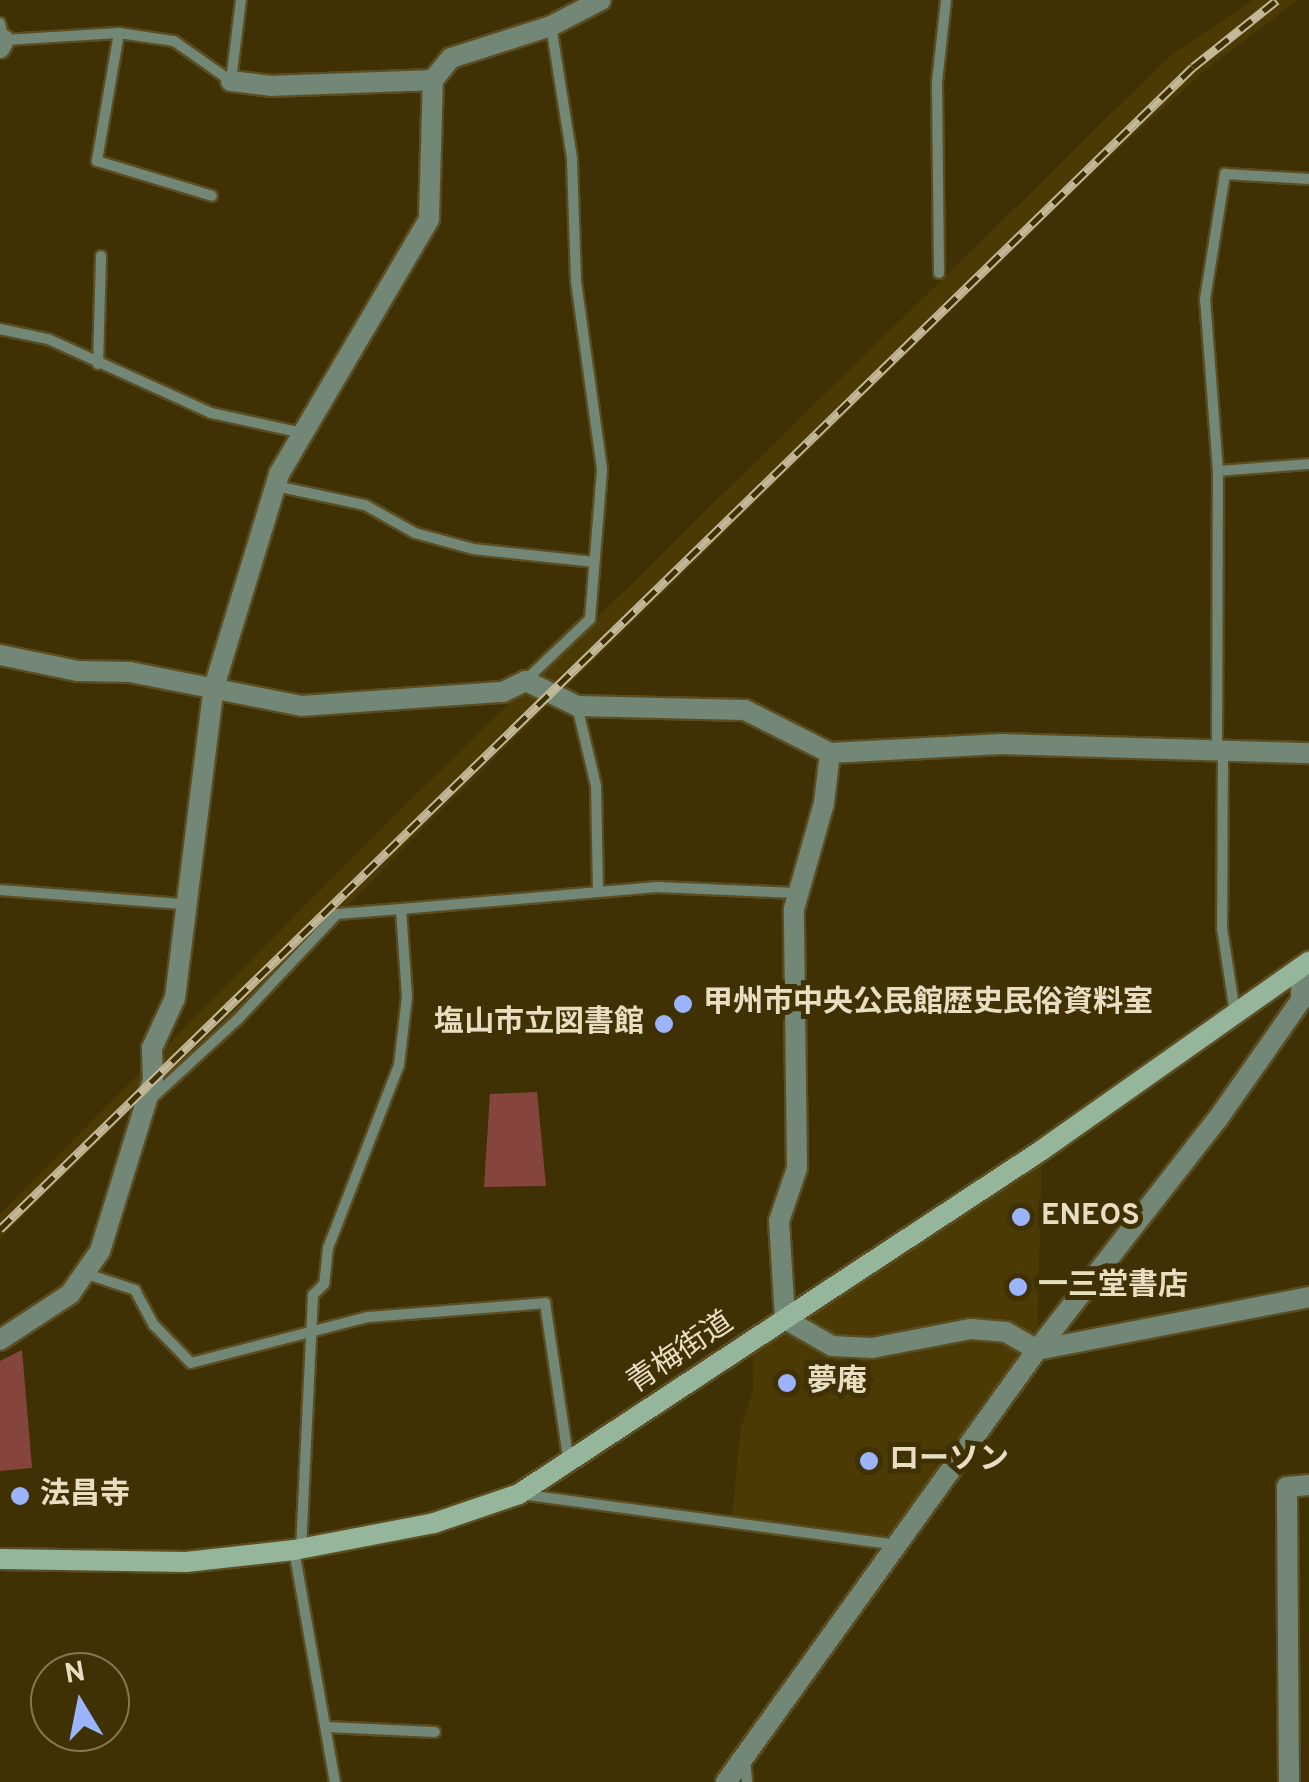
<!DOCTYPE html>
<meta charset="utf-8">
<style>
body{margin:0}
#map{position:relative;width:1309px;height:1782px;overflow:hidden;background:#3f3104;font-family:Overpass,"Noto Sans JP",sans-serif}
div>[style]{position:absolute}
.built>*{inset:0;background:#4b3a04}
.green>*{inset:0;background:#85453c}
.roads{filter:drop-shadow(2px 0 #5a4d22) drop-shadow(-2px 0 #5a4d22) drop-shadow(0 2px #5a4d22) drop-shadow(0 -2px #5a4d22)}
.service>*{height:10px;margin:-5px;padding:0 5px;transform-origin:5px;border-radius:5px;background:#728775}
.minor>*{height:20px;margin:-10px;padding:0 10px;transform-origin:10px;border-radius:10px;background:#728775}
.tertiary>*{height:20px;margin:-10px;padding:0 10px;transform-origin:10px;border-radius:10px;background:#728775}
.secondary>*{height:20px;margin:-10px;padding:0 10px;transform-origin:10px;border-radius:10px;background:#96b69b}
.rail>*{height:9px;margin-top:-4.5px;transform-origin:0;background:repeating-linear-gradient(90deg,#3f3104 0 15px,#c3b898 0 30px);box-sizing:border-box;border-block:2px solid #c3b898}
.dots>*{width:28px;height:28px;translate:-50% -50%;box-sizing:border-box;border:5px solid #3f3104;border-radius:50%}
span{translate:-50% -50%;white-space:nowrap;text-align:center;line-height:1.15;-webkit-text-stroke:10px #3f3104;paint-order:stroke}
.poi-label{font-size:30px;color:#e8dec2;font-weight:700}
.left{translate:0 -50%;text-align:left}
.right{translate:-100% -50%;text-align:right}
.street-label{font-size:30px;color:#e8dec2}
.north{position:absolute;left:30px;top:1652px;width:100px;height:100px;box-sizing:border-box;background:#3f3104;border:2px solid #837650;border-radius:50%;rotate:350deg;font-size:28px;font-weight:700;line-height:40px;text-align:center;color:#e8dec2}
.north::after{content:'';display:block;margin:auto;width:35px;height:45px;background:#9cb4fd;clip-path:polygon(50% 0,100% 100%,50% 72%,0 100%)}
</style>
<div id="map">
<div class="built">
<div style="clip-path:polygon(1253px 0,1298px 0,1204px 71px,1086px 179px,423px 828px,237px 1020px,131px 1110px,0 1239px,0 1214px,378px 832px,1170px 56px)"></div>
<div style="clip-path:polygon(1042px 1150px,1037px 1350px,890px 1540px,732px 1520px,740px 1431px,753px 1391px,752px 1342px)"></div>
</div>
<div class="green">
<div style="clip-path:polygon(537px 1092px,546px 1186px,484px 1187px,490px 1094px)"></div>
<div style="clip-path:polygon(22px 1350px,32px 1468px,0 1471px,0 1361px)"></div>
</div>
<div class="roads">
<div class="service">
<div style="left:0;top:23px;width:17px;rotate:77deg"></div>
<div style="left:4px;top:40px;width:115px;rotate:-3.5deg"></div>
<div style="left:119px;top:33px;width:56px;rotate:8.3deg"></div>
<div style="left:174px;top:41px;width:70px;rotate:35.1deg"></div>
<div style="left:231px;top:81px;width:82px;rotate:-83deg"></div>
<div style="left:119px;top:33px;width:130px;rotate:99.8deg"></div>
<div style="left:97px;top:161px;width:120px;rotate:16.9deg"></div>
<div style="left:939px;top:273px;width:191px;rotate:-90.6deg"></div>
<div style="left:937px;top:82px;width:82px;rotate:-83.7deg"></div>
<div style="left:0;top:329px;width:49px;rotate:11.8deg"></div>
<div style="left:48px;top:339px;width:179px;rotate:24.4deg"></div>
<div style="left:211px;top:413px;width:94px;rotate:12.3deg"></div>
<div style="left:98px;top:364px;width:108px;rotate:-88.4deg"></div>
<div style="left:1218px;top:471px;width:91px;rotate:-4.4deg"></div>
<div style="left:276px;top:486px;width:91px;rotate:12.1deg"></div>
<div style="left:365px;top:505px;width:57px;rotate:29.2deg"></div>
<div style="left:415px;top:533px;width:60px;rotate:15.4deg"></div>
<div style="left:473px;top:549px;width:122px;rotate:6.1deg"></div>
<div style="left:526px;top:680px;width:88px;rotate:-43.6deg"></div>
<div style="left:590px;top:619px;width:150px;rotate:-85.4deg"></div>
<div style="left:602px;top:469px;width:190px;rotate:-97.9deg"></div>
<div style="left:576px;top:281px;width:123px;rotate:-91.9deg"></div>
<div style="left:572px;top:158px;width:134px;rotate:-99deg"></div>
<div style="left:577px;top:706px;width:82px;rotate:76.6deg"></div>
<div style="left:596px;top:786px;width:106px;rotate:88.9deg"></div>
<div style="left:1217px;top:750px;width:279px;rotate:-89.8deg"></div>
<div style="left:1218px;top:471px;width:172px;rotate:-94.3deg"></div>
<div style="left:1205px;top:299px;width:127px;rotate:-80.9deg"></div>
<div style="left:1225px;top:174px;width:84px;rotate:3.4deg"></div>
<div style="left:1223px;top:751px;width:177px;rotate:90.3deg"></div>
<div style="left:1222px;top:928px;width:86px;rotate:81.3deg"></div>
<div style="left:0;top:890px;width:185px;rotate:4.4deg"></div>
<div style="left:401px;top:909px;width:257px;rotate:-4.9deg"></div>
<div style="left:657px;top:887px;width:140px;rotate:2.5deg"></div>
<div style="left:151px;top:1099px;width:117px;rotate:-42.6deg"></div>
<div style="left:237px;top:1020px;width:146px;rotate:-46.7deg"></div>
<div style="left:337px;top:914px;width:64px;rotate:-4.5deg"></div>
<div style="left:401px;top:909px;width:88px;rotate:86.1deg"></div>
<div style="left:407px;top:997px;width:68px;rotate:96.7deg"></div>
<div style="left:399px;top:1065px;width:196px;rotate:111.2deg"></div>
<div style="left:328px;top:1248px;width:36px;rotate:96deg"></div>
<div style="left:324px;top:1284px;width:16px;rotate:135deg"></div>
<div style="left:313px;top:1295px;width:255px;rotate:92.7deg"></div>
<div style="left:87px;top:1274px;width:51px;rotate:18.4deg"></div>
<div style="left:135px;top:1290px;width:40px;rotate:62deg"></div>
<div style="left:154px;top:1325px;width:53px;rotate:45.8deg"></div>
<div style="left:191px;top:1363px;width:183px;rotate:-14.6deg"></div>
<div style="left:368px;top:1317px;width:178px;rotate:-4.5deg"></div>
<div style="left:545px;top:1303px;width:163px;rotate:81.5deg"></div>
<div style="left:520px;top:1494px;width:378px;rotate:7.7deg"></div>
<div style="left:294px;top:1550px;width:236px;rotate:80deg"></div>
<div style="left:326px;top:1727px;width:109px;rotate:2.6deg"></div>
<div style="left:745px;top:1758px;width:24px;rotate:85deg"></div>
</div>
<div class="minor">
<div style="left:0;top:48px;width:9px;rotate:-63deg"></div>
<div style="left:231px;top:81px;width:40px;rotate:7.1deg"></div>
<div style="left:271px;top:86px;width:162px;rotate:-2.1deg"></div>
<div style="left:0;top:655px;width:80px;rotate:11.6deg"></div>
<div style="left:78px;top:671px;width:52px;rotate:1.1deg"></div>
<div style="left:130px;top:672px;width:174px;rotate:11.2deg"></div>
<div style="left:301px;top:706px;width:202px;rotate:-4deg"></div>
<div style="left:503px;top:692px;width:25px;rotate:-26deg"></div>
<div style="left:526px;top:681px;width:57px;rotate:26.1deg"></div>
<div style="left:577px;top:706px;width:168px;rotate:1.4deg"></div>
<div style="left:745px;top:710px;width:95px;rotate:26.8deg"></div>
<div style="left:830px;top:753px;width:172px;rotate:-3deg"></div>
<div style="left:1002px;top:744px;width:307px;rotate:1.7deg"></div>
<div style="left:785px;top:1319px;width:98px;rotate:-93.5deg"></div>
<div style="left:779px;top:1221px;width:56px;rotate:-71.2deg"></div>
<div style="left:797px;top:1168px;width:259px;rotate:-90.7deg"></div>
<div style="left:794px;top:909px;width:110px;rotate:-74.2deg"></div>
<div style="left:824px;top:803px;width:50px;rotate:-83.2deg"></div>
<div style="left:0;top:1340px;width:84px;rotate:-33.3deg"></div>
<div style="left:70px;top:1294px;width:52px;rotate:-55.1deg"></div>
<div style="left:100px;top:1251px;width:179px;rotate:-72.8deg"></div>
<div style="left:153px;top:1080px;width:32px;rotate:-92deg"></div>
<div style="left:152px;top:1048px;width:55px;rotate:-65.3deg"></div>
<div style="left:175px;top:998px;width:313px;rotate:-82.9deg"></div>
<div style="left:214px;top:687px;width:223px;rotate:-73deg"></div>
<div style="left:279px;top:474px;width:296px;rotate:-59.5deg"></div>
<div style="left:429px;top:219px;width:139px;rotate:-88.4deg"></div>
<div style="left:433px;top:80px;width:28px;rotate:-51deg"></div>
<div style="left:451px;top:58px;width:105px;rotate:-17.7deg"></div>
<div style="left:551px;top:26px;width:56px;rotate:-27.5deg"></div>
<div style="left:1289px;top:1782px;width:295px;rotate:-90.4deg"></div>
<div style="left:1287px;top:1487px;width:22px;rotate:-5deg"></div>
</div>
<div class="tertiary">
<div style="left:785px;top:1319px;width:54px;rotate:29.9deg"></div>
<div style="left:832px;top:1346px;width:40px;rotate:2.9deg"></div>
<div style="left:872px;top:1348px;width:101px;rotate:-10.9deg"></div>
<div style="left:971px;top:1329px;width:35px;rotate:5deg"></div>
<div style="left:1006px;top:1332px;width:36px;rotate:30deg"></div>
<div style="left:1037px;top:1350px;width:277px;rotate:-11deg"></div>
<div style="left:726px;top:1782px;width:532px;rotate:-54.25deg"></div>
<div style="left:1037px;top:1350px;width:292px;rotate:-52deg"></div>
<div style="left:1217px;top:1120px;width:146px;rotate:-55deg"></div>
<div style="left:1301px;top:1000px;width:32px;rotate:-90deg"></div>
</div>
<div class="secondary">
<div style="left:0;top:1559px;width:186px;rotate:0.9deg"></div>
<div style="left:186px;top:1562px;width:109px;rotate:-6.3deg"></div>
<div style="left:294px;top:1550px;width:143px;rotate:-10.9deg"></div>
<div style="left:434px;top:1523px;width:90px;rotate:-18.8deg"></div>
<div style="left:519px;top:1494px;width:626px;rotate:-33.33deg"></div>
<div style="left:1042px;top:1150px;width:327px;rotate:-35.2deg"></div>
</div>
</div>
<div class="rail">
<div style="left:0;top:1229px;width:1665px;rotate:-44.25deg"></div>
<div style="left:1193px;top:67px;width:107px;rotate:-38.6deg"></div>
</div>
<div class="dots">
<div style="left:683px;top:1004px;background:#9cb4fd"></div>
<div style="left:664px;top:1024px;background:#9cb4fd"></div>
<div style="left:1021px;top:1217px;background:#9cb4fd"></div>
<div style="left:1018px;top:1287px;background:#9cb4fd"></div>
<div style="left:787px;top:1383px;background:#9cb4fd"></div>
<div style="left:869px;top:1461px;background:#9cb4fd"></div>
<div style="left:20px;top:1496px;background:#9cb4fd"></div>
</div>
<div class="poi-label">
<span class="left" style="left:703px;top:1004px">甲州市中央公民館歴史民俗資料室</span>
<span class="right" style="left:644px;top:1024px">塩山市立図書館</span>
<span class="left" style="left:1041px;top:1217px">ENEOS</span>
<span class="left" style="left:1038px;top:1287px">一三堂書店</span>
<span class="left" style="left:807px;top:1383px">夢庵</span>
<span class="left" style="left:889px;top:1461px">ローソン</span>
<span class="left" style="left:40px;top:1496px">法昌寺</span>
</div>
<div class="street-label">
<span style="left:681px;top:1354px;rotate:-34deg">青梅街道</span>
</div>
<div class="north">N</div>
</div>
